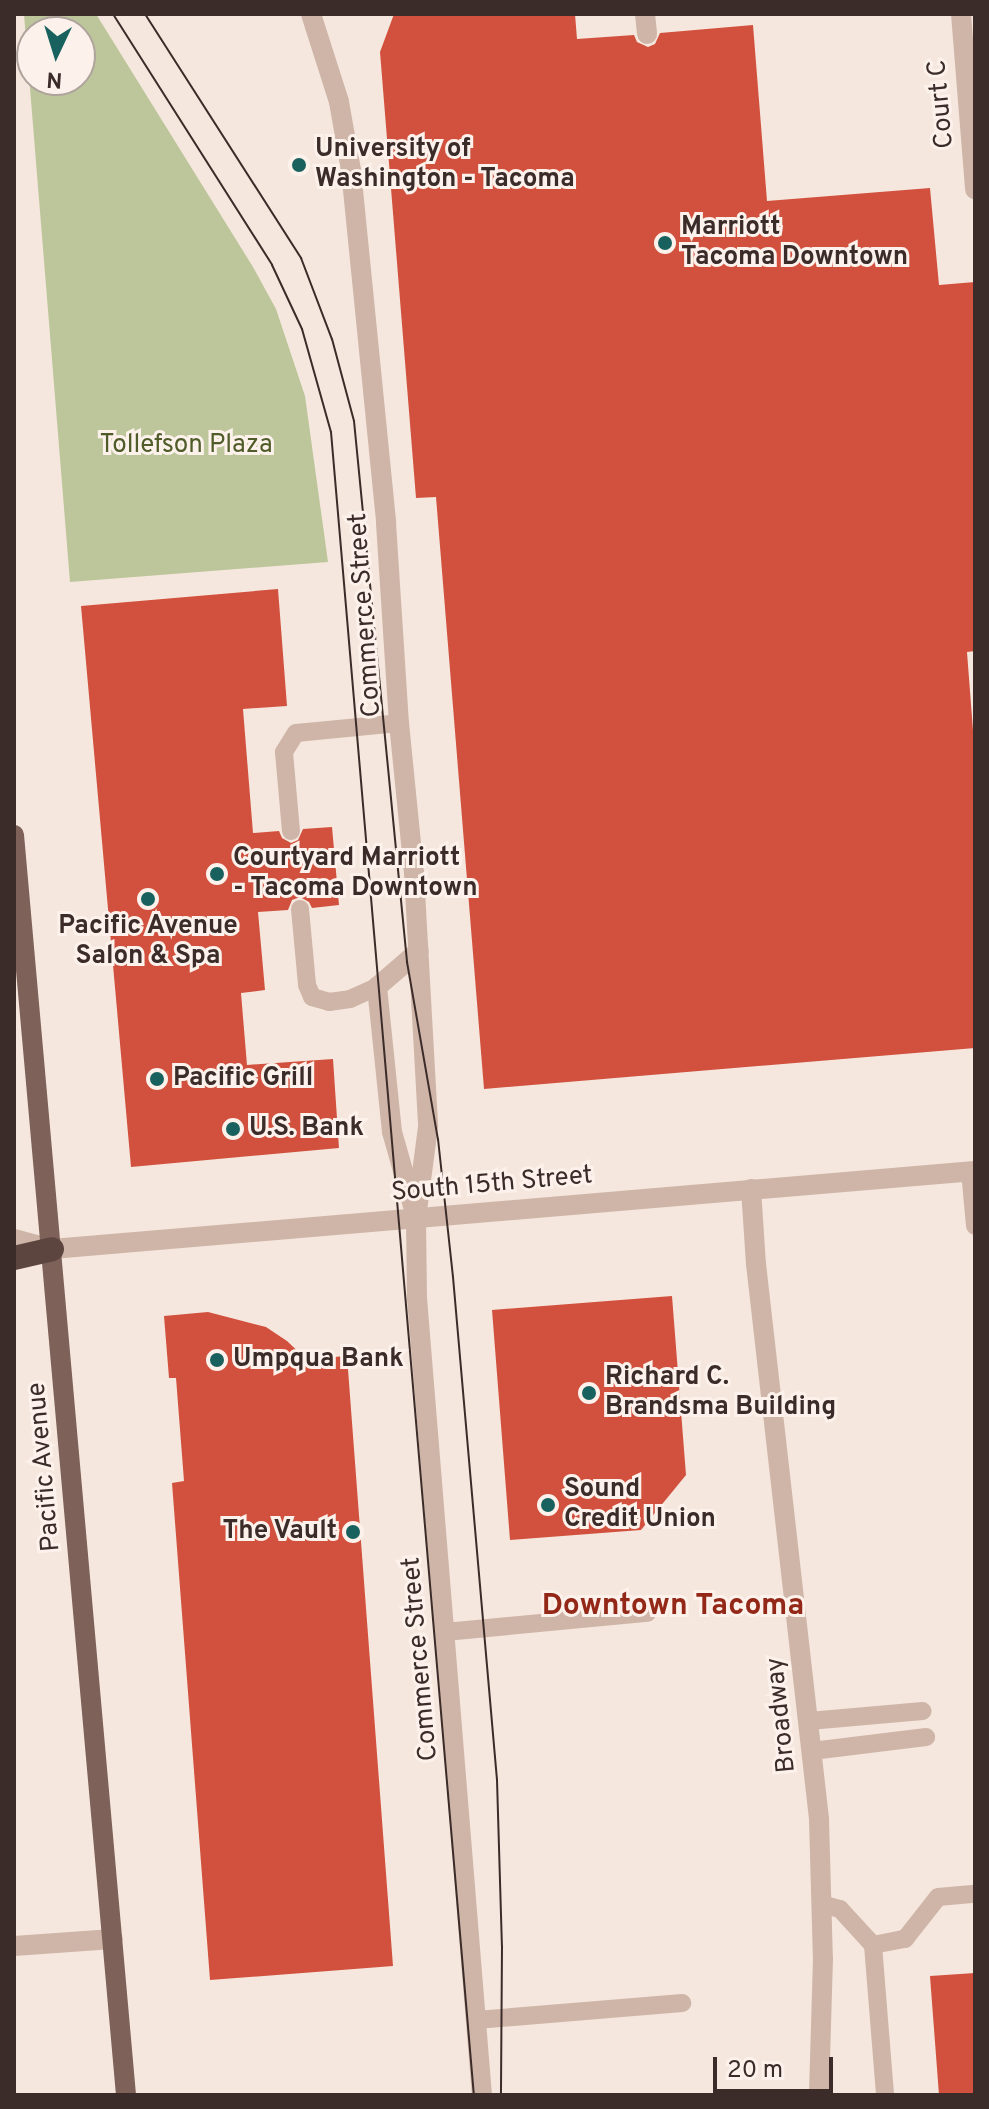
<!DOCTYPE html>
<style>
body{margin:0}
#map{position:relative;width:989px;height:2109px;overflow:hidden;background:#f5e7dd;font-family:Overpass,sans-serif}
div>[style]{position:absolute}
.green>*{inset:0;background:#bdc69b}
.building>*{inset:0;background:#d2513e}
.service>*{height:18px;margin:-9px;padding:0 9px;transform-origin:9px;border-radius:9px;background:#cfb5a8}
.minor>*{height:20px;margin:-10px;padding:0 10px;transform-origin:10px;border-radius:10px;background:#cfb5a8}
.tertiary>*{height:20px;margin:-10px;padding:0 10px;transform-origin:10px;border-radius:10px;background:#cfb5a8}
.primary>*{height:20px;margin:-10px;padding:0 10px;transform-origin:10px;border-radius:10px;background:#7e6158}
.motorway>*{height:24px;margin:-12px;padding:0 12px;transform-origin:12px;border-radius:12px;background:#5d453f}
.tram>*{height:2px;margin:-1px;padding:0 1px;transform-origin:1px;border-radius:1px;background:#3b2c29}
.dots>*{width:22px;height:22px;translate:-50% -50%;box-sizing:border-box;border:4px solid #fcf2eb;border-radius:50%}
span{translate:-50% -50%;white-space:nowrap;text-align:center;line-height:1.15;-webkit-text-stroke:6px #fcf2eb;paint-order:stroke}
.street-label{font-size:26px;color:#3b2c29}
.poi-label{font-size:26px;color:#3b2c29;font-weight:700}
.left{translate:0 -50%;text-align:left}
.right{translate:-100% -50%;text-align:right}
.park-label{font-size:26px;color:#4f5c29}
.quarter-label{font-size:30px;color:#932818;font-weight:700}
.frame{position:absolute;inset:0;border:16px solid #3b2c29;pointer-events:none}
.north{position:absolute;left:16px;top:16px;width:80px;height:80px;box-sizing:border-box;background:#fcf2eb;border:2px solid #afa39d;border-radius:50%;rotate:184deg;font-size:22px;font-weight:700;line-height:32px;text-align:center;color:#3b2c29}
.north::after{content:'';display:block;margin:auto;width:28px;height:36px;background:#19615e;clip-path:polygon(50% 0,100% 100%,50% 72%,0 100%)}
.scale{position:absolute;left:713px;top:2057px;width:120px;height:36px;box-sizing:border-box;border:4px solid #3b2c29;border-top:0;padding-left:10px;font-size:24px;line-height:28px;white-space:nowrap;color:#3b2c29;-webkit-text-stroke:6px #fcf2eb;paint-order:stroke}
</style>
<div id="map">
<div class="green">
<div style="clip-path:polygon(evenodd,24px 14px,96px 14px,253px 267px,276px 309px,305px 396px,328px 562px,70px 582px,24px 14px,32px 32px,80px 32px,80px 80px,32px 80px,32px 32px)"></div>
</div>
<div class="building">
<div style="clip-path:polygon(394px 14px,575px 14px,577px 39px,634px 35px,637px 42px,648px 47px,655px 44px,660px 33px,753px 25px,767px 201px,930px 188px,939px 285px,975px 282px,975px 651px,967px 652px,975px 756px,975px 1048px,484px 1089px,436px 497px,416px 498px,380px 52px)"></div>
<div style="clip-path:polygon(278px 589px,287px 706px,243px 709px,253px 833px,279px 831px,282px 838px,291px 843px,298px 840px,303px 829px,332px 827px,339px 905px,312px 908px,309px 902px,300px 897px,292px 900px,288px 910px,258px 912px,265px 990px,241px 993px,247px 1065px,333px 1059px,339px 1148px,131px 1167px,81px 606px)"></div>
<div style="clip-path:polygon(672px 1296px,686px 1475px,641px 1530px,510px 1540px,492px 1310px)"></div>
<div style="clip-path:polygon(208px 1312px,266px 1327px,287px 1341px,306px 1359px,347px 1356px,393px 1966px,210px 1980px,172px 1483px,184px 1481px,176px 1378px,169px 1378px,164px 1316px)"></div>
<div style="clip-path:polygon(975px 1973px,975px 2095px,939px 2095px,930px 1976px)"></div>
</div>
<div class="service">
<div style="left:291px;top:831px;width:79px;rotate:-95.1deg"></div>
<div style="left:284px;top:752px;width:22px;rotate:-58deg"></div>
<div style="left:296px;top:733px;width:103px;rotate:-5.5deg"></div>
<div style="left:300px;top:909px;width:76px;rotate:84.7deg"></div>
<div style="left:307px;top:985px;width:13px;rotate:67deg"></div>
<div style="left:312px;top:997px;width:18px;rotate:16deg"></div>
<div style="left:329px;top:1002px;width:21px;rotate:-8deg"></div>
<div style="left:350px;top:999px;width:30px;rotate:-24deg"></div>
<div style="left:970px;top:1171px;width:55px;rotate:84.8deg"></div>
<div style="left:445px;top:1632px;width:203px;rotate:-5.4deg"></div>
<div style="left:809px;top:1721px;width:114px;rotate:-5deg"></div>
<div style="left:812px;top:1751px;width:115px;rotate:-7deg"></div>
<div style="left:821px;top:1904px;width:20px;rotate:15deg"></div>
<div style="left:840px;top:1909px;width:49px;rotate:47.5deg"></div>
<div style="left:873px;top:1945px;width:150px;rotate:85.4deg"></div>
<div style="left:873px;top:1945px;width:33px;rotate:-11deg"></div>
<div style="left:905px;top:1939px;width:53px;rotate:-51.8deg"></div>
<div style="left:938px;top:1897px;width:37px;rotate:-5deg"></div>
<div style="left:476px;top:2020px;width:207px;rotate:-4.7deg"></div>
</div>
<div class="minor">
<div style="left:645px;top:14px;width:20px;rotate:84deg"></div>
<div style="left:961px;top:14px;width:176px;rotate:85.4deg"></div>
<div style="left:751px;top:1189px;width:75px;rotate:86.2deg"></div>
<div style="left:756px;top:1264px;width:559px;rotate:83.52deg"></div>
<div style="left:819px;top:1819px;width:139px;rotate:88.4deg"></div>
<div style="left:823px;top:1958px;width:137px;rotate:91.7deg"></div>
<div style="left:14px;top:1239px;width:39px;rotate:15deg"></div>
<div style="left:14px;top:1946px;width:99px;rotate:-4deg"></div>
</div>
<div class="tertiary">
<div style="left:311px;top:14px;width:92px;rotate:72.3deg"></div>
<div style="left:339px;top:102px;width:69px;rotate:80deg"></div>
<div style="left:351px;top:170px;width:355px;rotate:84.3deg"></div>
<div style="left:386px;top:523px;width:200px;rotate:86.3deg"></div>
<div style="left:399px;top:723px;width:151px;rotate:84.3deg"></div>
<div style="left:414px;top:873px;width:254px;rotate:86.8deg"></div>
<div style="left:428px;top:1127px;width:92px;rotate:97.5deg"></div>
<div style="left:416px;top:1218px;width:80px;rotate:89.3deg"></div>
<div style="left:417px;top:1298px;width:800px;rotate:85.34deg"></div>
<div style="left:413px;top:1206px;width:77px;rotate:-105.8deg"></div>
<div style="left:392px;top:1132px;width:146px;rotate:-95.9deg"></div>
<div style="left:377px;top:987px;width:55px;rotate:-40.6deg"></div>
<div style="left:52px;top:1249px;width:926px;rotate:-4.83deg"></div>
</div>
<div class="primary">
<div style="left:14px;top:835px;width:1265px;rotate:84.92deg"></div>
</div>
<div class="motorway">
<div style="left:14px;top:1258px;width:39px;rotate:-13deg"></div>
</div>
<div class="tram">
<div style="left:113px;top:14px;width:297px;rotate:57.6deg"></div>
<div style="left:272px;top:265px;width:71px;rotate:64.9deg"></div>
<div style="left:302px;top:329px;width:107px;rotate:74.3deg"></div>
<div style="left:331px;top:432px;width:1669px;rotate:85.09deg"></div>
<div style="left:145px;top:14px;width:290px;rotate:57.4deg"></div>
<div style="left:301px;top:258px;width:87px;rotate:69.1deg"></div>
<div style="left:332px;top:339px;width:85px;rotate:75deg"></div>
<div style="left:354px;top:421px;width:544px;rotate:84.4deg"></div>
<div style="left:407px;top:962px;width:180px;rotate:80.1deg"></div>
<div style="left:438px;top:1139px;width:139px;rotate:83.8deg"></div>
<div style="left:453px;top:1277px;width:505px;rotate:85deg"></div>
<div style="left:497px;top:1780px;width:166px;rotate:88.3deg"></div>
<div style="left:502px;top:1946px;width:149px;rotate:90.4deg"></div>
</div>
<div class="dots">
<div style="left:299px;top:165px;background:#19615e"></div>
<div style="left:665px;top:243px;background:#19615e"></div>
<div style="left:217px;top:874px;background:#19615e"></div>
<div style="left:148px;top:899px;background:#19615e"></div>
<div style="left:157px;top:1079px;background:#19615e"></div>
<div style="left:233px;top:1129px;background:#19615e"></div>
<div style="left:217px;top:1360px;background:#19615e"></div>
<div style="left:589px;top:1393px;background:#19615e"></div>
<div style="left:548px;top:1505px;background:#19615e"></div>
<div style="left:353px;top:1532px;background:#19615e"></div>
</div>
<div class="street-label">
<span style="left:942px;top:104px;rotate:-95deg">Court C</span>
<span style="left:366px;top:615px;rotate:-94deg">Commerce Street</span>
<span style="left:492px;top:1185px;rotate:-5deg">South 15th Street</span>
<span style="left:45px;top:1467px;rotate:-95deg">Pacific Avenue</span>
<span style="left:421px;top:1659px;rotate:-95deg">Commerce Street</span>
<span style="left:782px;top:1715px;rotate:-96deg">Broadway</span>
</div>
<div class="poi-label">
<span class="left" style="left:315px;top:165px">University of<br>Washington - Tacoma</span>
<span class="left" style="left:681px;top:243px">Marriott<br>Tacoma Downtown</span>
<span class="left" style="left:233px;top:874px">Courtyard Marriott<br>- Tacoma Downtown</span>
<span style="left:148px;top:942px">Pacific Avenue<br>Salon &amp; Spa</span>
<span class="left" style="left:173px;top:1079px">Pacific Grill</span>
<span class="left" style="left:249px;top:1129px">U.S. Bank</span>
<span class="left" style="left:233px;top:1360px">Umpqua Bank</span>
<span class="left" style="left:605px;top:1393px">Richard C.<br>Brandsma Building</span>
<span class="left" style="left:564px;top:1505px">Sound<br>Credit Union</span>
<span class="right" style="left:337px;top:1532px">The Vault</span>
</div>
<div class="park-label">
<span style="left:186px;top:446px">Tollefson Plaza</span>
</div>
<div class="quarter-label">
<span style="left:673px;top:1607px">Downtown Tacoma</span>
</div>
<div class="frame"></div>
<div class="north">N</div>
<div class="scale">20 m</div>
</div>
